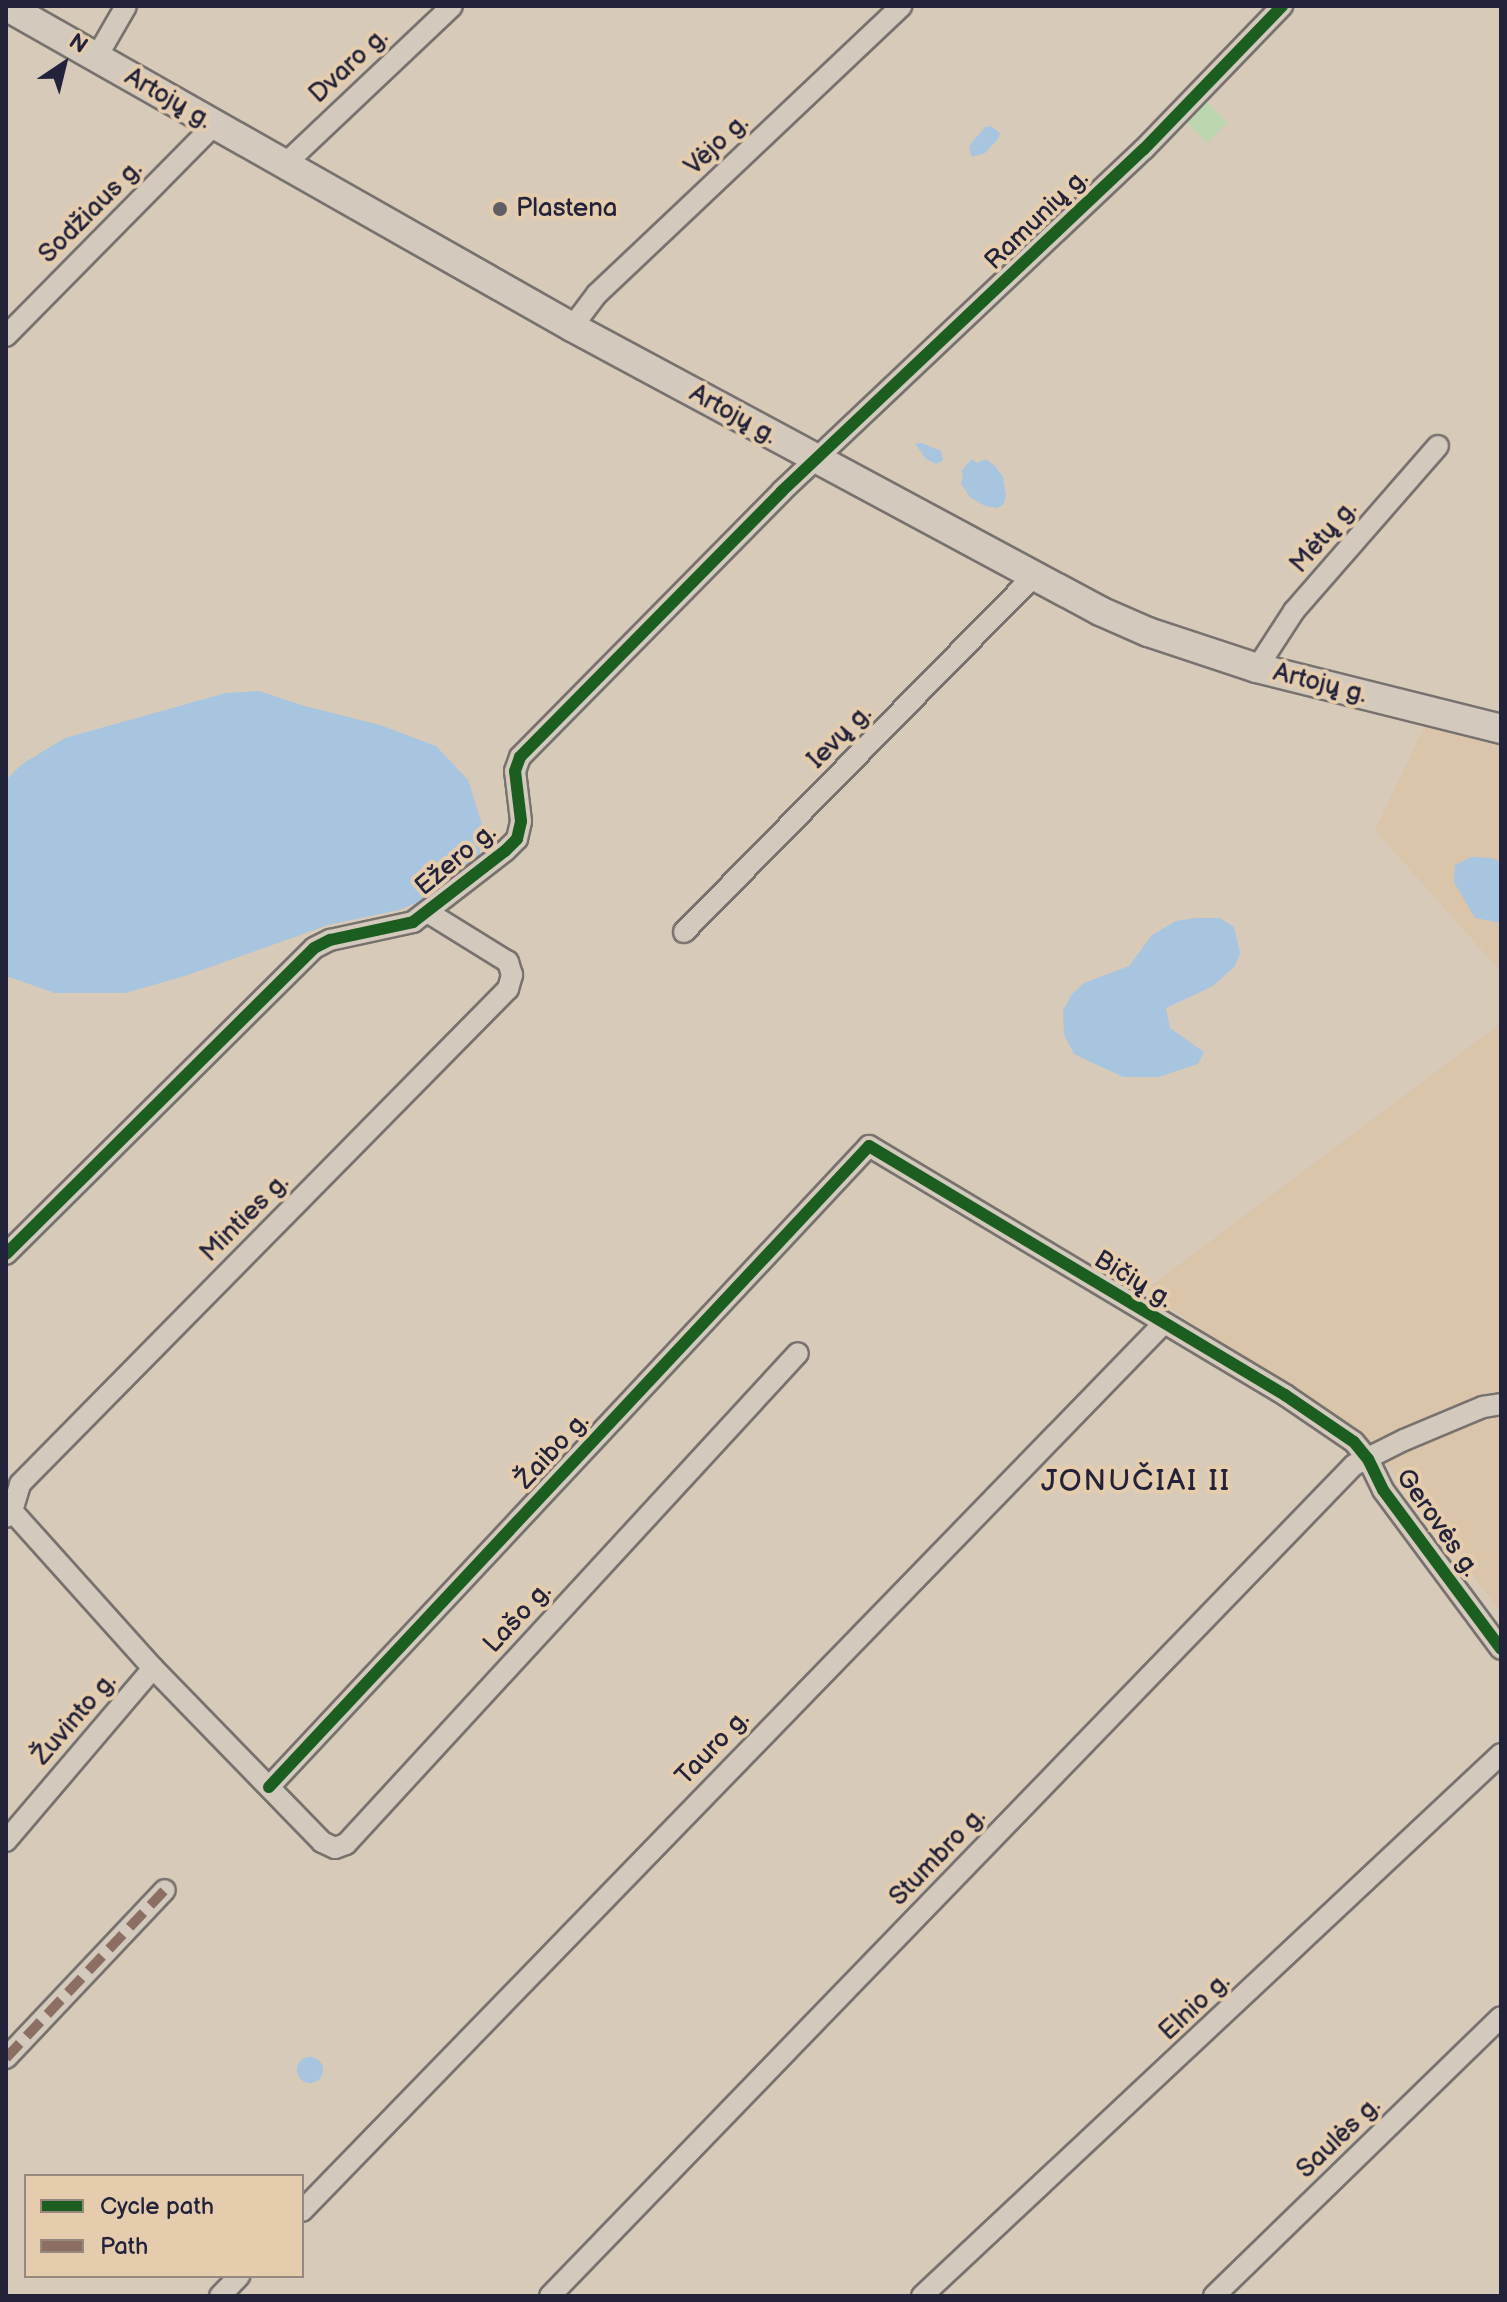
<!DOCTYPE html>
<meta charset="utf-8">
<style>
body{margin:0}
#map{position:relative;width:1507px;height:2302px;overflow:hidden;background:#d7cab9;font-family:"Balsamiq Sans",sans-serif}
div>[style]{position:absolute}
.built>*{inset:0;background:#dac5ab}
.green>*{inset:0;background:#bcd7af;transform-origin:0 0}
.water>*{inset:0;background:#a8c5df}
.round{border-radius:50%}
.roads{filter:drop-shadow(2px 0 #78726f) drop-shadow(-2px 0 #78726f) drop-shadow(0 2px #78726f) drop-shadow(0 -2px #78726f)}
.minor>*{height:20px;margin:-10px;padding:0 10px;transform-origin:10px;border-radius:10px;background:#d3c9bd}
.secondary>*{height:28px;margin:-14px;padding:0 14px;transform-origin:14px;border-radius:14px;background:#d3c9bd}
.quiet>*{height:10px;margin-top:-5px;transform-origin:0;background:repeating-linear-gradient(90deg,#8d6e63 0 20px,transparent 0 30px)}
.cycleway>*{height:12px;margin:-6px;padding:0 6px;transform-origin:6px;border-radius:6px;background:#1b5e20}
.dots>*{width:22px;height:22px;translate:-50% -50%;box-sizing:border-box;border:4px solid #e4ccac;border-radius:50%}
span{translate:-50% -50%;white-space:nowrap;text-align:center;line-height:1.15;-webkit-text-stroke:8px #e4ccac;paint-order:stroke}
.street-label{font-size:26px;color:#22223b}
.poi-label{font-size:26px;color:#22223b}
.left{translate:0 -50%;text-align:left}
.quarter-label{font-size:30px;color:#22223b;letter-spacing:2px}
.frame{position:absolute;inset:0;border:8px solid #22223b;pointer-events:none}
.legend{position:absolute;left:24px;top:2174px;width:280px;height:104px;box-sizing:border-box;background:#e4ccac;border:2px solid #96887f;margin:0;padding:10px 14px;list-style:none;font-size:24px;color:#22223b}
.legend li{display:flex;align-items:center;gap:16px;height:40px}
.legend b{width:40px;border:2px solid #96887f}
.north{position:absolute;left:24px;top:24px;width:80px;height:80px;-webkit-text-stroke:6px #e4ccac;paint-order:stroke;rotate:35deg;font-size:22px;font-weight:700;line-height:32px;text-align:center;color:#22223b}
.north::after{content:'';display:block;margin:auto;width:28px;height:36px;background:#22223b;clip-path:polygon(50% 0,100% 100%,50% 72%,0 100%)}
</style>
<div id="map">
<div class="built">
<div style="clip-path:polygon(1428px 719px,1501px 738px,1501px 972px,1375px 830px)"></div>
<div style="clip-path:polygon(1501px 1023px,1501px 1612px,1367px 1439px,1144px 1291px)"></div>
</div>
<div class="green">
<div style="left:1205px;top:100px;width:32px;height:28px;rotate:46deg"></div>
</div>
<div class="water">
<div style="clip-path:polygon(991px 126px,1000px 133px,998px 139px,985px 153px,972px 157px,969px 146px,985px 127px)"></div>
<div style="clip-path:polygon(922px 443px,941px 451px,943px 460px,936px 464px,926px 459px,915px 444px)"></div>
<div style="clip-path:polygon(972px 459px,977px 463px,986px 459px,996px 467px,1003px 477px,1006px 496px,1003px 505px,997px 508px,985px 506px,970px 497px,961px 484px,963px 475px,961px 471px)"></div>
<div style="clip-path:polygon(259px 691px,301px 705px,380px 725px,436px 746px,468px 780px,482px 824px,480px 853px,474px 863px,426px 899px,399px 910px,328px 925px,185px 976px,125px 993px,55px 993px,6px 976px,6px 780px,22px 764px,65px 738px,226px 693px)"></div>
<div style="clip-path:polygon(1471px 857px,1493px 858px,1501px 863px,1501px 923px,1475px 918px,1454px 882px,1455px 865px)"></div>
<div style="clip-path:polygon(1195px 918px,1220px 918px,1234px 927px,1240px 953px,1235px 966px,1213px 986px,1166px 1008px,1170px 1028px,1204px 1052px,1198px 1064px,1159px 1077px,1123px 1077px,1074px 1054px,1064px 1035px,1063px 1010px,1072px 994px,1084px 983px,1129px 966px,1152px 935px,1176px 921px)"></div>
<div class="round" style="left:297px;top:2057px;width:26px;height:26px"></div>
</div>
<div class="roads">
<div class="minor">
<div style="left:96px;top:58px;width:60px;rotate:-60deg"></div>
<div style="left:284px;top:165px;width:231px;rotate:-43.4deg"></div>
<div style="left:572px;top:327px;width:41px;rotate:-52.9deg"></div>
<div style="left:597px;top:294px;width:419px;rotate:-43.4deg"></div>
<div style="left:6px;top:336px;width:296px;rotate:-45.4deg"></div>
<div style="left:1257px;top:668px;width:68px;rotate:-57deg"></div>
<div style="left:1294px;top:611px;width:219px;rotate:-48.9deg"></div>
<div style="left:684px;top:932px;width:496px;rotate:-45.5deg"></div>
<div style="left:6px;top:1254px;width:434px;rotate:-44.8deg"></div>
<div style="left:314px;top:948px;width:18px;rotate:-27deg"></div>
<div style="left:330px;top:940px;width:85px;rotate:-12.2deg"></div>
<div style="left:413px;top:922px;width:116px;rotate:-37.7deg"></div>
<div style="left:505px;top:851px;width:17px;rotate:-45deg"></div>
<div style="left:517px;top:839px;width:18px;rotate:-77deg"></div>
<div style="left:521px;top:821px;width:50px;rotate:-96.8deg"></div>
<div style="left:515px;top:771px;width:15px;rotate:-70deg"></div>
<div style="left:520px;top:757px;width:372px;rotate:-45.4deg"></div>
<div style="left:781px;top:492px;width:499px;rotate:-43.4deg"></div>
<div style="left:1144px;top:149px;width:199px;rotate:-46deg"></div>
<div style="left:12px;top:1511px;width:28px;rotate:-73deg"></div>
<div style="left:20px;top:1484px;width:695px;rotate:-45.41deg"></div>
<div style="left:508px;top:989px;width:15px;rotate:-74deg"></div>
<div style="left:512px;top:975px;width:14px;rotate:-107deg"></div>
<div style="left:508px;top:962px;width:93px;rotate:-148.2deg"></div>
<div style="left:6px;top:1517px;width:8px;rotate:-45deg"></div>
<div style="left:12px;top:1511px;width:211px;rotate:48.1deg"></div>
<div style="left:153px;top:1668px;width:243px;rotate:45.8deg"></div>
<div style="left:322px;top:1842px;width:14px;rotate:25deg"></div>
<div style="left:335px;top:1848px;width:12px;rotate:-20deg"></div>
<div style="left:346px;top:1844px;width:667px;rotate:-47.37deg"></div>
<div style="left:269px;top:1787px;width:878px;rotate:-46.89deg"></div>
<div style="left:869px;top:1146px;width:485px;rotate:30.9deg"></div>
<div style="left:1285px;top:1395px;width:83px;rotate:34.3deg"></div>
<div style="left:1354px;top:1442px;width:22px;rotate:51deg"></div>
<div style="left:1368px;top:1459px;width:34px;rotate:64deg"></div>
<div style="left:1383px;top:1490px;width:198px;rotate:53.4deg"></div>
<div style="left:6px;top:1841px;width:227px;rotate:-49.6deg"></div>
<div style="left:6px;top:2058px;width:231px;rotate:-46.6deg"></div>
<div style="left:302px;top:2211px;width:1236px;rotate:-45.85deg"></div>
<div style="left:220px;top:2296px;width:28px;rotate:-46deg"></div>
<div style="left:550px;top:2296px;width:1156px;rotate:-45.95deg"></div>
<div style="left:1354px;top:1465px;width:56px;rotate:-26.6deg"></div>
<div style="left:1404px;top:1440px;width:86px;rotate:-22.7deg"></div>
<div style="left:1483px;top:1407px;width:18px;rotate:-9deg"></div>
<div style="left:922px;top:2296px;width:793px;rotate:-43.11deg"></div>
<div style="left:1214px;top:2296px;width:400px;rotate:-44.2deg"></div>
</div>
<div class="secondary">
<div style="left:6px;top:6px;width:651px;rotate:29.56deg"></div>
<div style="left:572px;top:327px;width:600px;rotate:28.27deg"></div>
<div style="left:1100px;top:611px;width:52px;rotate:23.6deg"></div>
<div style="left:1148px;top:632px;width:115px;rotate:18.3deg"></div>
<div style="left:1257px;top:668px;width:252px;rotate:14deg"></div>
</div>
</div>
<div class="quiet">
<div style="left:6px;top:2058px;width:231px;rotate:-46.6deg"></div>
</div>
<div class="cycleway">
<div style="left:6px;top:1254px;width:434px;rotate:-44.8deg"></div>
<div style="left:314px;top:948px;width:18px;rotate:-27deg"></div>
<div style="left:330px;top:940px;width:85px;rotate:-12.2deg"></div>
<div style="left:413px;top:922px;width:116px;rotate:-37.7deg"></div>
<div style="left:505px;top:851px;width:17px;rotate:-45deg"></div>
<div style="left:517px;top:839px;width:18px;rotate:-77deg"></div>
<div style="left:521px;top:821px;width:50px;rotate:-96.8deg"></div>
<div style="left:515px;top:771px;width:15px;rotate:-70deg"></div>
<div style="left:520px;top:757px;width:372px;rotate:-45.4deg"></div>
<div style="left:781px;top:492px;width:499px;rotate:-43.4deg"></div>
<div style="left:1144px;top:149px;width:199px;rotate:-46deg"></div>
<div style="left:269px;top:1787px;width:878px;rotate:-46.89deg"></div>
<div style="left:869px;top:1146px;width:485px;rotate:30.9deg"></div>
<div style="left:1285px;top:1395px;width:83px;rotate:34.3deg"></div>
<div style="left:1354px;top:1442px;width:22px;rotate:51deg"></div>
<div style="left:1368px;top:1459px;width:34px;rotate:64deg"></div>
<div style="left:1383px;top:1490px;width:198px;rotate:53.4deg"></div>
</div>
<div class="dots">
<div style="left:500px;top:209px;background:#615d67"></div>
</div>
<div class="street-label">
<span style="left:349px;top:66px;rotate:-43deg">Dvaro g.</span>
<span style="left:168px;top:99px;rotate:30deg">Artojų g.</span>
<span style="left:717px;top:145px;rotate:-43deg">Vėjo g.</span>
<span style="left:91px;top:212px;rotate:-45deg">Sodžiaus g.</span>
<span style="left:1037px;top:220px;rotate:-44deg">Ramunių g.</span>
<span style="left:733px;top:415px;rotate:29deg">Artojų g.</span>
<span style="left:1324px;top:537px;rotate:-49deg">Mėtų g.</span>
<span style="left:1320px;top:684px;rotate:14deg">Artojų g.</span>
<span style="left:840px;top:737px;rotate:-45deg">Ievų g.</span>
<span style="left:456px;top:860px;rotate:-40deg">Ežero g.</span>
<span style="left:245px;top:1218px;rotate:-45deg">Minties g.</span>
<span style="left:1133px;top:1280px;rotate:31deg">Bičių g.</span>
<span style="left:553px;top:1451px;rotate:-47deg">Žaibo g.</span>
<span style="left:1437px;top:1523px;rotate:55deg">Gerovės g.</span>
<span style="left:518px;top:1618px;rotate:-47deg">Lašo g.</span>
<span style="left:75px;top:1719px;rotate:-49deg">Žuvinto g.</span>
<span style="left:713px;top:1748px;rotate:-46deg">Tauro g.</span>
<span style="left:938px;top:1857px;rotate:-46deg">Stumbro g.</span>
<span style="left:1195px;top:2007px;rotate:-43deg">Elnio g.</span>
<span style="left:1339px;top:2138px;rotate:-44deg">Saulės g.</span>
</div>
<div class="poi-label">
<span class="left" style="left:516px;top:209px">Plastena</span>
</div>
<div class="quarter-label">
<span style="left:1136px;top:1481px">JONUČIAI II</span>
</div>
<div class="frame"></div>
<ul class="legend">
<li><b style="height:10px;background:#1b5e20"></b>Cycle path</li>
<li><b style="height:10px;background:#8d6e63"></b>Path</li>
</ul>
<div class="north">N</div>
</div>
